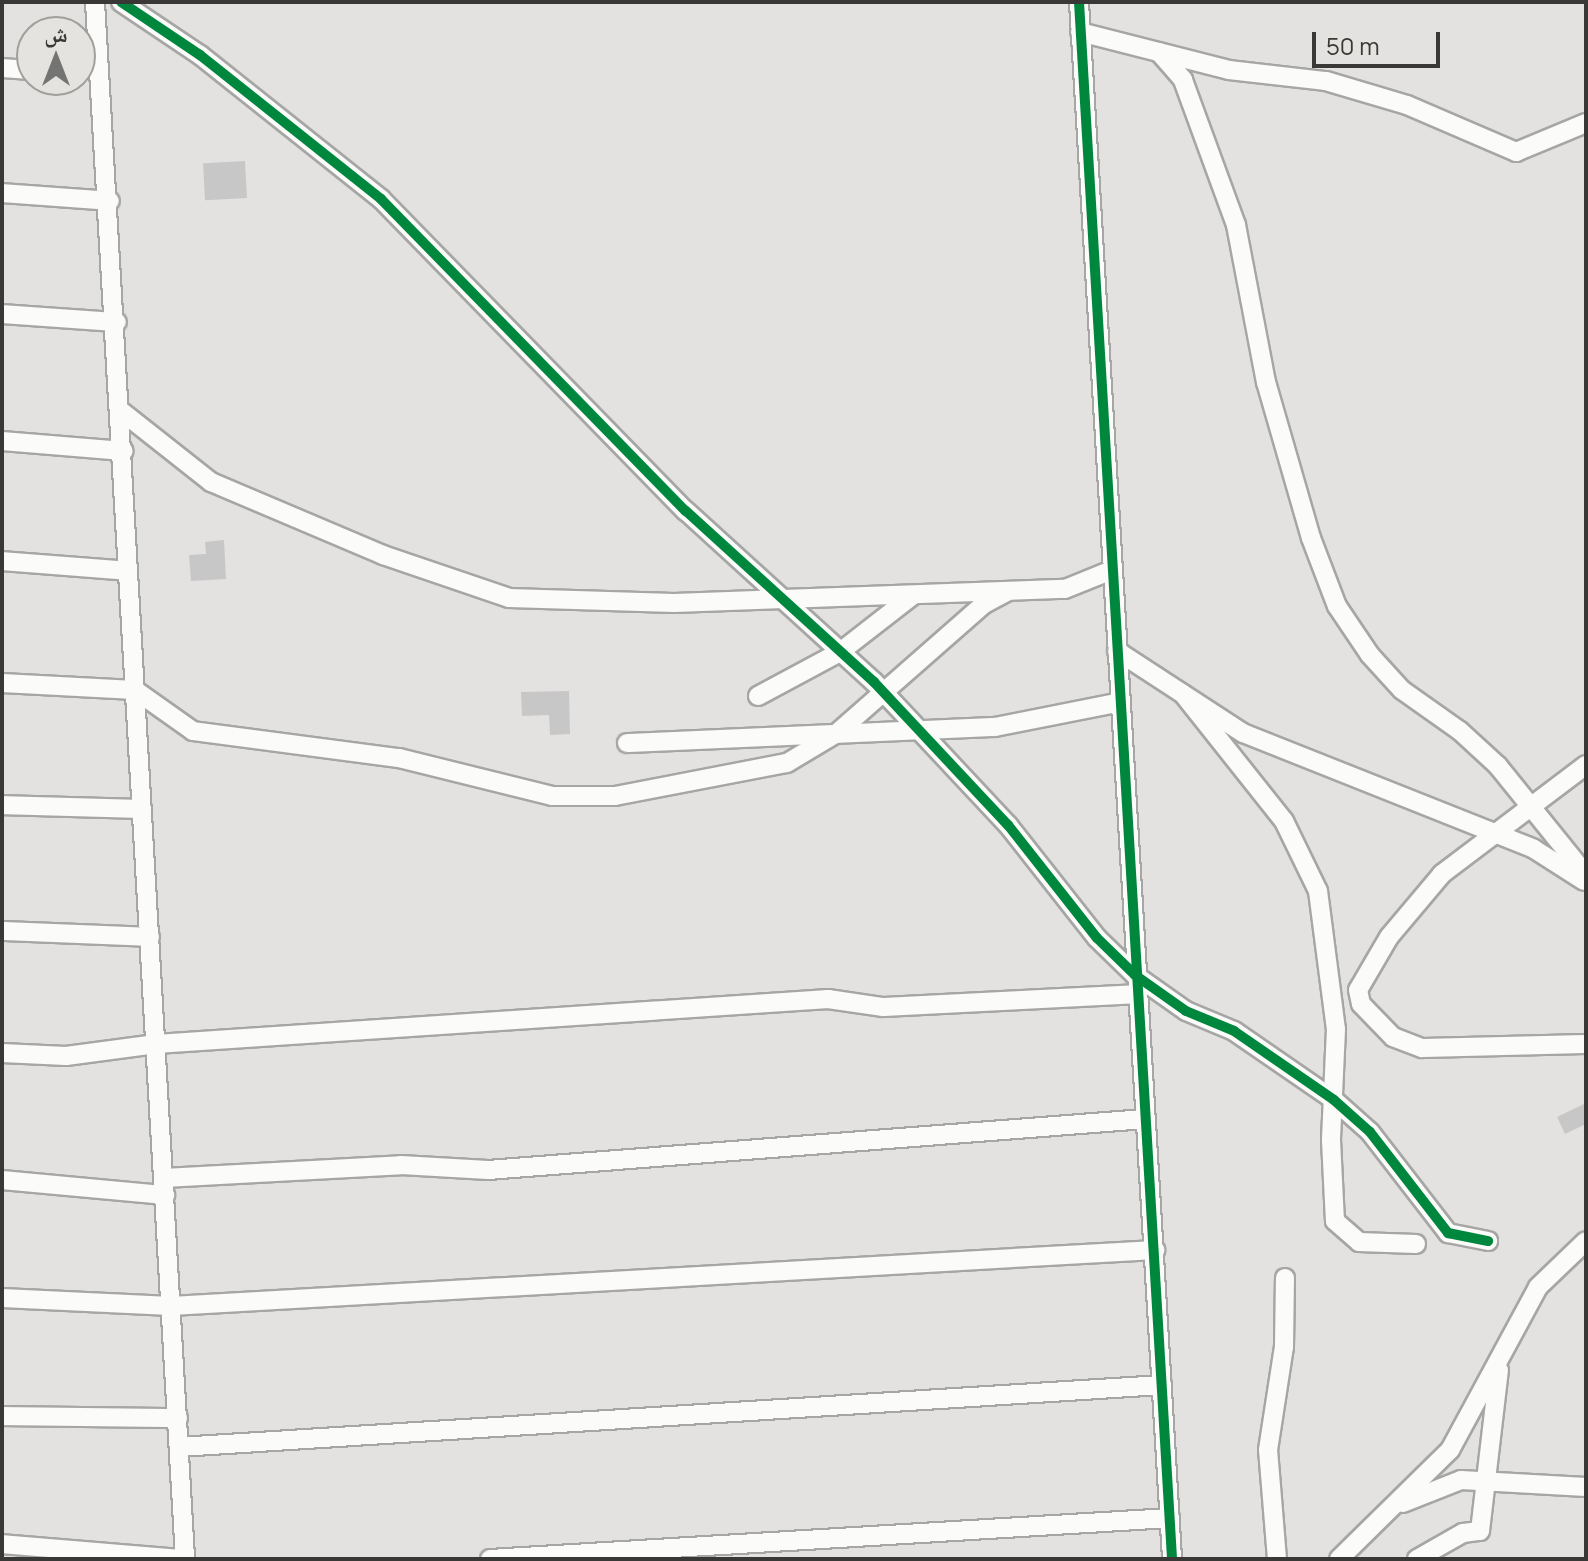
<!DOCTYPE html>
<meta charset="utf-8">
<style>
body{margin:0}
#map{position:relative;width:1588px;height:1561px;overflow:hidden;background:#e3e2e1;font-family:Manrope,"Noto Naskh Arabic",sans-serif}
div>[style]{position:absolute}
.building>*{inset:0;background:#c8c7c7;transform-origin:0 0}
.roads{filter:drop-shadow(2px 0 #a6a6a5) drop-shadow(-2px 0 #a6a6a5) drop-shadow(0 2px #a6a6a5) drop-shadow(0 -2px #a6a6a5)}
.minor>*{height:18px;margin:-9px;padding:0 9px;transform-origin:9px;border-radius:9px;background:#fbfbfa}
.cycleway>*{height:10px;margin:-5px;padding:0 5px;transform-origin:5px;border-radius:5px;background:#00873e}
span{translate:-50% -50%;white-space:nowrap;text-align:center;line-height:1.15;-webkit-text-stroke:8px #e4e3e0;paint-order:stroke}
.frame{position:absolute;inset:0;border:4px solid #393837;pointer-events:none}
.north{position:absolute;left:16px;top:16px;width:80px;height:80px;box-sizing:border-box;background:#e4e3e0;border:2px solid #a09f9c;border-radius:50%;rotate:0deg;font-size:22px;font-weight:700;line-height:32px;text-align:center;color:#393837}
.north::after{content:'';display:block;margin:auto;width:28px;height:36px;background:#747472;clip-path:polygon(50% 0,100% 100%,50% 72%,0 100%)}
.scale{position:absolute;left:1312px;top:32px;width:128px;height:36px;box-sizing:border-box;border:4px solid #393837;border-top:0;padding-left:10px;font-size:24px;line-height:28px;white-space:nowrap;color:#393837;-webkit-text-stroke:6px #e4e3e0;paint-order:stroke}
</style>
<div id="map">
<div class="building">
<div style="left:245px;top:161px;width:37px;height:42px;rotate:87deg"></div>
<div style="clip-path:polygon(224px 540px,226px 579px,191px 581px,189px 555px,206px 554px,205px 542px)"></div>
<div style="clip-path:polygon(569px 691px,570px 734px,550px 735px,549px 715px,522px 716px,521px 692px)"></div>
<div style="clip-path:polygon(1586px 1103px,1586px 1124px,1565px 1134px,1557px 1117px)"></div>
</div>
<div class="roads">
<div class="minor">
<div style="left:95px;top:2px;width:1560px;rotate:86.69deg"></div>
<div style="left:121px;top:2px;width:95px;rotate:33.9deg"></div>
<div style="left:200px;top:55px;width:231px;rotate:38.5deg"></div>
<div style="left:381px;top:199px;width:436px;rotate:45.7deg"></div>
<div style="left:686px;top:511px;width:254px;rotate:42.3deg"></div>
<div style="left:874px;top:682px;width:196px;rotate:46.9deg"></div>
<div style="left:1008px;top:825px;width:144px;rotate:51.8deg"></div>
<div style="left:1097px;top:938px;width:53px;rotate:44.2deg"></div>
<div style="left:1135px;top:975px;width:62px;rotate:35.2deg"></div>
<div style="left:1186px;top:1011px;width:52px;rotate:22.6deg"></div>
<div style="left:1234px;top:1031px;width:121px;rotate:34.6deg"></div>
<div style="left:1334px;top:1100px;width:48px;rotate:41.6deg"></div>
<div style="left:1370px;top:1132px;width:128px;rotate:52.3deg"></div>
<div style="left:1448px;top:1233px;width:41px;rotate:11.3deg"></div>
<div style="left:1079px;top:2px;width:1560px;rotate:86.58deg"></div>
<div style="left:1080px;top:32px;width:154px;rotate:14.3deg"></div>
<div style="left:1229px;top:70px;width:98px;rotate:6.5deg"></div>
<div style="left:1326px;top:81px;width:84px;rotate:16.5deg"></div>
<div style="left:1407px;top:105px;width:119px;rotate:23.3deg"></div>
<div style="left:1516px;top:152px;width:76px;rotate:-22.5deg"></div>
<div style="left:1159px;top:52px;width:37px;rotate:49deg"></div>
<div style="left:1183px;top:80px;width:154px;rotate:69.9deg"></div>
<div style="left:1236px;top:225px;width:160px;rotate:79.2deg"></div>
<div style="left:1266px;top:382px;width:162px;rotate:73.9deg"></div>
<div style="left:1311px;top:538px;width:73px;rotate:69.1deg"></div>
<div style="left:1337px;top:606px;width:59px;rotate:56deg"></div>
<div style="left:1370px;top:655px;width:47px;rotate:47.6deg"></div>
<div style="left:1402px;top:690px;width:71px;rotate:35.3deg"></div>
<div style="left:1460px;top:731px;width:52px;rotate:42.6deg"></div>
<div style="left:1498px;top:766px;width:140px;rotate:51.1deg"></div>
<div style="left:2px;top:68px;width:30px;rotate:4deg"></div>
<div style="left:2px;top:193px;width:108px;rotate:4.2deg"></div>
<div style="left:2px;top:314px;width:115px;rotate:4deg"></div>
<div style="left:121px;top:411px;width:115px;rotate:38.3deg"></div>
<div style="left:211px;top:482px;width:187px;rotate:23deg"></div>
<div style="left:383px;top:555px;width:133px;rotate:18.8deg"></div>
<div style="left:509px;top:598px;width:165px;rotate:1.7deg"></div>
<div style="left:674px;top:603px;width:391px;rotate:-2.1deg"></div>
<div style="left:1065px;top:589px;width:51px;rotate:-22deg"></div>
<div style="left:2px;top:441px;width:122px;rotate:4.7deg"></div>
<div style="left:2px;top:561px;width:126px;rotate:4.5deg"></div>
<div style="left:1117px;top:651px;width:150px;rotate:33.1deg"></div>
<div style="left:1243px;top:733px;width:313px;rotate:21.7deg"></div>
<div style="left:1534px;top:849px;width:59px;rotate:32.6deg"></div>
<div style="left:2px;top:683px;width:133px;rotate:3deg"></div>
<div style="left:135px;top:690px;width:71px;rotate:35.3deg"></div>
<div style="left:193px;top:731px;width:208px;rotate:7.5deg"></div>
<div style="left:399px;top:758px;width:158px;rotate:13.9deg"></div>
<div style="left:552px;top:796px;width:63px"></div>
<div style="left:615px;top:796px;width:175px;rotate:-10.9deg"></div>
<div style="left:787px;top:763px;width:58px;rotate:-31deg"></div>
<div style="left:837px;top:733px;width:196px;rotate:-41.3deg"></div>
<div style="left:984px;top:604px;width:26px;rotate:-28deg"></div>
<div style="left:1183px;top:694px;width:162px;rotate:51.5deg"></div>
<div style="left:1284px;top:821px;width:78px;rotate:64.1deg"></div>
<div style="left:1318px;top:891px;width:139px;rotate:82.6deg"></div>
<div style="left:1336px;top:1029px;width:111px;rotate:92.6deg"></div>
<div style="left:1331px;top:1140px;width:81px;rotate:87.2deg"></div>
<div style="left:1335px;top:1221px;width:32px;rotate:41deg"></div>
<div style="left:1359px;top:1242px;width:57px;rotate:2deg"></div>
<div style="left:758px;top:696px;width:93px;rotate:-28.2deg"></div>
<div style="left:840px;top:652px;width:91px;rotate:-37.9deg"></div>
<div style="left:627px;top:743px;width:368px;rotate:-2.5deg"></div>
<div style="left:995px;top:727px;width:128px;rotate:-11.2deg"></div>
<div style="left:1586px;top:765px;width:181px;rotate:142.9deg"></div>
<div style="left:1442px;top:874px;width:82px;rotate:130.1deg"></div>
<div style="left:1389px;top:937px;width:61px;rotate:120.3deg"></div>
<div style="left:1358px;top:990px;width:14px;rotate:78deg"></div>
<div style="left:1361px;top:1004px;width:46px;rotate:45.9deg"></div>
<div style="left:1393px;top:1037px;width:31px;rotate:21deg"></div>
<div style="left:1422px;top:1048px;width:164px;rotate:-1.4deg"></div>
<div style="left:2px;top:805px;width:140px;rotate:1.6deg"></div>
<div style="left:2px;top:931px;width:148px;rotate:2.3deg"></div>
<div style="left:2px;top:1053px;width:64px;rotate:2.7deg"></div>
<div style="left:66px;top:1056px;width:91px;rotate:-7.6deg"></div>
<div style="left:156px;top:1044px;width:674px;rotate:-3.83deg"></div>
<div style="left:828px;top:999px;width:56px;rotate:8.3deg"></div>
<div style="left:883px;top:1007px;width:253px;rotate:-2.9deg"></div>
<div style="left:164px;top:1178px;width:237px;rotate:-3.1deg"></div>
<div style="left:401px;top:1165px;width:87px;rotate:3.3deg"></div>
<div style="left:488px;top:1170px;width:659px;rotate:-4.44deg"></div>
<div style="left:2px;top:1180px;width:164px;rotate:5.3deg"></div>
<div style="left:2px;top:1298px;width:169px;rotate:2.7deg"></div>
<div style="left:171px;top:1306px;width:986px;rotate:-3.26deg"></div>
<div style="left:2px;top:1416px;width:176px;rotate:0.7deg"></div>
<div style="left:179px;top:1447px;width:985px;rotate:-3.61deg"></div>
<div style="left:1403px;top:1503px;width:62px;rotate:-21.6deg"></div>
<div style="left:1461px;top:1480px;width:125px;rotate:3.2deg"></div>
<div style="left:2px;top:1544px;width:179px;rotate:4.8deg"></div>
<div style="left:490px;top:1559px;width:681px;rotate:-3.45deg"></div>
<div style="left:1277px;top:1559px;width:109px;rotate:-94.7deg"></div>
<div style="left:1268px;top:1450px;width:104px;rotate:-81.2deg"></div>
<div style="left:1284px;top:1347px;width:69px;rotate:-89.2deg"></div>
<div style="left:1339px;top:1559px;width:156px;rotate:-44.5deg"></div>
<div style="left:1450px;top:1450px;width:185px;rotate:-61.6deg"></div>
<div style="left:1538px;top:1287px;width:66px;rotate:-43.8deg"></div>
<div style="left:1417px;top:1559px;width:53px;rotate:-29.5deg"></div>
<div style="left:1463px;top:1533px;width:17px;rotate:-7deg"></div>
<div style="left:1480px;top:1531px;width:162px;rotate:-83.3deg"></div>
</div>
</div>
<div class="cycleway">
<div style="left:121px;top:2px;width:95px;rotate:33.9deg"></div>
<div style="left:200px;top:55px;width:231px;rotate:38.5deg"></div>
<div style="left:381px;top:199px;width:436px;rotate:45.7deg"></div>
<div style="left:686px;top:511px;width:254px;rotate:42.3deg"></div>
<div style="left:874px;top:682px;width:196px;rotate:46.9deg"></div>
<div style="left:1008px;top:825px;width:144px;rotate:51.8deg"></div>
<div style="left:1097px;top:938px;width:53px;rotate:44.2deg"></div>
<div style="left:1135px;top:975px;width:62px;rotate:35.2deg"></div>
<div style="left:1186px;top:1011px;width:52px;rotate:22.6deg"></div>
<div style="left:1234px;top:1031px;width:121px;rotate:34.6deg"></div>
<div style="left:1334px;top:1100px;width:48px;rotate:41.6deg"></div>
<div style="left:1370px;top:1132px;width:128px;rotate:52.3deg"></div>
<div style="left:1448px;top:1233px;width:41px;rotate:11.3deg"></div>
<div style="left:1079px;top:2px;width:1560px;rotate:86.58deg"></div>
</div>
<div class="frame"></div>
<div class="north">ش</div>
<div class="scale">50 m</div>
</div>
